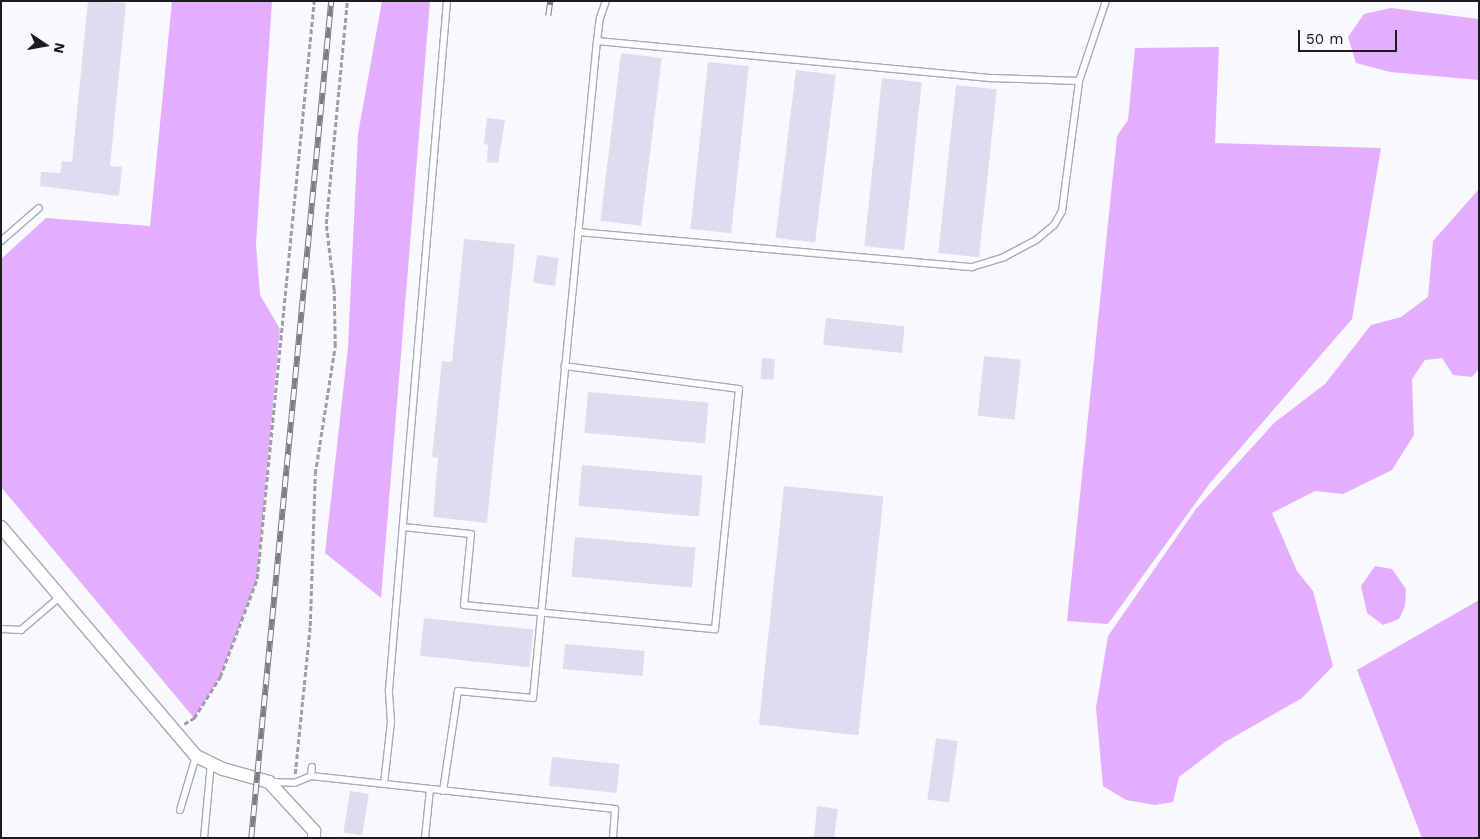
<!DOCTYPE html>
<style>
body{margin:0}
#map{position:relative;width:1480px;height:839px;overflow:hidden;background:#f7f9fe;font-family:"Work Sans",sans-serif}
div>[style]{position:absolute}
.green>*{inset:0;background:#e5adff}
.building>*{inset:0;background:#deddf0;transform-origin:0 0}
.path>*{height:2.5px;margin-top:-1.25px;transform-origin:0;background:repeating-linear-gradient(90deg,#9d9fa3 0 5px,transparent 0 7.5px)}
.roads{filter:drop-shadow(1px 0 #a5acb7) drop-shadow(-1px 0 #a5acb7) drop-shadow(0 1px #a5acb7) drop-shadow(0 -1px #a5acb7)}
.lane>*{height:6px;margin:-3px;padding:0 3px;transform-origin:3px;border-radius:3px;background:#fff}
.street>*{height:12px;margin:-6px;padding:0 6px;transform-origin:6px;border-radius:6px;background:#fff}
.rail>*{height:5.5px;margin-top:-2.75px;transform-origin:0;background:repeating-linear-gradient(90deg,#f7f9fe 0 11px,#7c7e82 0 22px);box-sizing:border-box;border-block:1px solid #7c7e82}
span{translate:-50% -50%;white-space:nowrap;text-align:center;line-height:1.15;-webkit-text-stroke:4.5px #f7f9fe;paint-order:stroke}
.frame{position:absolute;inset:0;border:2px solid #1a1c20;pointer-events:none}
.north{position:absolute;left:20px;top:20px;width:50px;height:50px;-webkit-text-stroke:4px #f7f9fe;paint-order:stroke;rotate:102deg;font-size:14px;font-weight:700;line-height:20px;text-align:center;color:#1a1c20}
.north::after{content:'';display:block;margin:auto;width:18px;height:22px;background:#1a1c20;clip-path:polygon(50% 0,100% 100%,50% 72%,0 100%)}
.scale{position:absolute;left:1298px;top:30px;width:99px;height:22px;box-sizing:border-box;border:2px solid #1a1c20;border-top:0;padding-left:6px;font-size:15px;line-height:18px;white-space:nowrap;color:#1a1c20;-webkit-text-stroke:4px #f7f9fe;paint-order:stroke}
</style>
<div id="map">
<div class="green">
<div style="clip-path:polygon(172px 1px,272px 1px,256px 244px,260px 295px,280px 329px,257px 579px,220px 677px,194px 718px,1px 487px,1px 259px,46px 218px,150px 226px)"></div>
<div style="clip-path:polygon(382px 1px,430px 1px,381px 598px,325px 553px,348px 347px,358px 134px)"></div>
<div style="clip-path:polygon(1391px 8px,1479px 19px,1479px 80px,1390px 72px,1356px 63px,1348px 37px,1364px 14px)"></div>
<div style="clip-path:polygon(1219px 47px,1215px 143px,1381px 148px,1352px 319px,1210px 483px,1108px 624px,1067px 621px,1117px 136px,1128px 120px,1135px 48px)"></div>
<div style="clip-path:polygon(1479px 189px,1479px 369px,1472px 377px,1453px 375px,1442px 358px,1425px 360px,1412px 379px,1414px 435px,1392px 470px,1343px 494px,1315px 491px,1272px 513px,1297px 571px,1313px 591px,1333px 666px,1302px 698px,1225px 742px,1179px 777px,1173px 802px,1155px 805px,1126px 800px,1103px 786px,1096px 708px,1108px 636px,1196px 509px,1274px 423px,1325px 384px,1371px 325px,1401px 317px,1428px 297px,1433px 241px)"></div>
<div style="clip-path:polygon(1375px 566px,1392px 569px,1406px 589px,1405px 606px,1399px 619px,1383px 625px,1367px 613px,1361px 586px)"></div>
<div style="clip-path:polygon(1479px 600px,1479px 838px,1422px 838px,1357px 670px)"></div>
</div>
<div class="building">
<div style="clip-path:polygon(88px 1px,126px 3px,110px 166px,122px 167px,119px 196px,40px 186px,41px 172px,60px 173px,62px 161px,72px 162px)"></div>
<div style="left:621px;top:53px;width:41px;height:169px;rotate:7deg"></div>
<div style="left:708px;top:62px;width:41px;height:168px;rotate:6deg"></div>
<div style="left:796px;top:70px;width:40px;height:169px;rotate:7deg"></div>
<div style="left:882px;top:78px;width:40px;height:169px;rotate:6deg"></div>
<div style="left:956px;top:85px;width:41px;height:169px;rotate:6deg"></div>
<div style="clip-path:polygon(487px 118px,505px 120px,498px 163px,487px 162px,488px 145px,484px 144px)"></div>
<div style="clip-path:polygon(464px 239px,515px 244px,487px 523px,433px 517px,438px 458px,432px 457px,442px 361px,452px 362px)"></div>
<div style="left:537px;top:255px;width:22px;height:28px;rotate:8deg"></div>
<div style="left:826px;top:318px;width:79px;height:27px;rotate:6deg"></div>
<div style="left:984px;top:356px;width:37px;height:60px;rotate:6deg"></div>
<div style="left:762px;top:358px;width:13px;height:21px;rotate:4deg"></div>
<div style="left:588px;top:392px;width:121px;height:41px;rotate:5deg"></div>
<div style="left:582px;top:465px;width:121px;height:41px;rotate:5deg"></div>
<div style="left:784px;top:486px;width:100px;height:240px;rotate:6deg"></div>
<div style="left:575px;top:537px;width:121px;height:40px;rotate:5deg"></div>
<div style="left:424px;top:618px;width:110px;height:38px;rotate:6deg"></div>
<div style="left:565px;top:644px;width:80px;height:25px;rotate:5deg"></div>
<div style="left:936px;top:738px;width:22px;height:62px;rotate:8deg"></div>
<div style="left:552px;top:757px;width:68px;height:29px;rotate:6deg"></div>
<div style="left:350px;top:791px;width:19px;height:42px;rotate:9deg"></div>
<div style="clip-path:polygon(817px 806px,838px 809px,834px 838px,814px 838px)"></div>
</div>
<div class="path">
<div style="left:184px;top:724px;width:12px;rotate:-31deg"></div>
<div style="left:194px;top:718px;width:49px;rotate:-57.6deg"></div>
<div style="left:220px;top:677px;width:105px;rotate:-69.3deg"></div>
<div style="left:257px;top:579px;width:581px;rotate:-84.37deg"></div>
<div style="left:295px;top:774px;width:149px;rotate:-84.2deg"></div>
<div style="left:310px;top:626px;width:152px;rotate:-88.1deg"></div>
<div style="left:315px;top:474px;width:130px;rotate:-81.1deg"></div>
<div style="left:335px;top:346px;width:56px;rotate:-91deg"></div>
<div style="left:334px;top:290px;width:66px;rotate:-96.9deg"></div>
<div style="left:326px;top:224px;width:224px;rotate:-84.6deg"></div>
</div>
<div class="roads">
<div class="lane">
<div style="left:597px;top:41px;width:397px;rotate:5.4deg"></div>
<div style="left:992px;top:78px;width:87px;rotate:2deg"></div>
<div style="left:578px;top:232px;width:396px;rotate:5.1deg"></div>
<div style="left:972px;top:267px;width:34px;rotate:-17deg"></div>
<div style="left:1004px;top:257px;width:36px;rotate:-28deg"></div>
<div style="left:1036px;top:240px;width:23px;rotate:-40deg"></div>
<div style="left:1054px;top:225px;width:16px;rotate:-60deg"></div>
<div style="left:1062px;top:211px;width:131px;rotate:-82.5deg"></div>
<div style="left:1079px;top:81px;width:84px;rotate:-71.4deg"></div>
<div style="left:1px;top:241px;width:50px;rotate:-41deg"></div>
<div style="left:403px;top:527px;width:68px;rotate:5.9deg"></div>
<div style="left:471px;top:534px;width:71px;rotate:95.6deg"></div>
<div style="left:464px;top:605px;width:252px;rotate:5.5deg"></div>
<div style="left:715px;top:629px;width:241px;rotate:-84.3deg"></div>
<div style="left:739px;top:389px;width:176px;rotate:-172.5deg"></div>
<div style="left:1px;top:629px;width:20px;rotate:3deg"></div>
<div style="left:21px;top:630px;width:52px;rotate:-40.4deg"></div>
<div style="left:311px;top:776px;width:9px;rotate:-84deg"></div>
<div style="left:270px;top:782px;width:24px;rotate:2deg"></div>
<div style="left:294px;top:783px;width:18px;rotate:-22deg"></div>
<div style="left:311px;top:776px;width:306px;rotate:6.2deg"></div>
<div style="left:615px;top:809px;width:29px;rotate:94deg"></div>
<div style="left:384px;top:784px;width:62px;rotate:-83.6deg"></div>
<div style="left:391px;top:722px;width:32px;rotate:-94deg"></div>
<div style="left:389px;top:690px;width:691px;rotate:-85.19deg"></div>
<div style="left:443px;top:791px;width:101px;rotate:-81.5deg"></div>
<div style="left:458px;top:691px;width:75px;rotate:5.3deg"></div>
<div style="left:533px;top:698px;width:660px;rotate:-84.44deg"></div>
<div style="left:597px;top:41px;width:23px;rotate:-83deg"></div>
<div style="left:600px;top:18px;width:18px;rotate:-71deg"></div>
<div style="left:180px;top:810px;width:56px;rotate:-73.5deg"></div>
<div style="left:204px;top:838px;width:75px;rotate:-84.7deg"></div>
<div style="left:425px;top:838px;width:49px;rotate:-84.2deg"></div>
</div>
<div class="street">
<div style="left:1px;top:527px;width:301px;rotate:49.6deg"></div>
<div style="left:196px;top:756px;width:30px;rotate:26deg"></div>
<div style="left:223px;top:769px;width:48px;rotate:15.8deg"></div>
<div style="left:269px;top:782px;width:67px;rotate:47.4deg"></div>
<div style="left:314px;top:831px;width:7px;rotate:90deg"></div>
</div>
</div>
<div class="rail">
<div style="left:548px;top:16px;width:15px;rotate:-82deg"></div>
<div style="left:251px;top:838px;width:841px;rotate:-84.54deg"></div>
</div>
<div class="frame"></div>
<div class="north">N</div>
<div class="scale">50 m</div>
</div>
